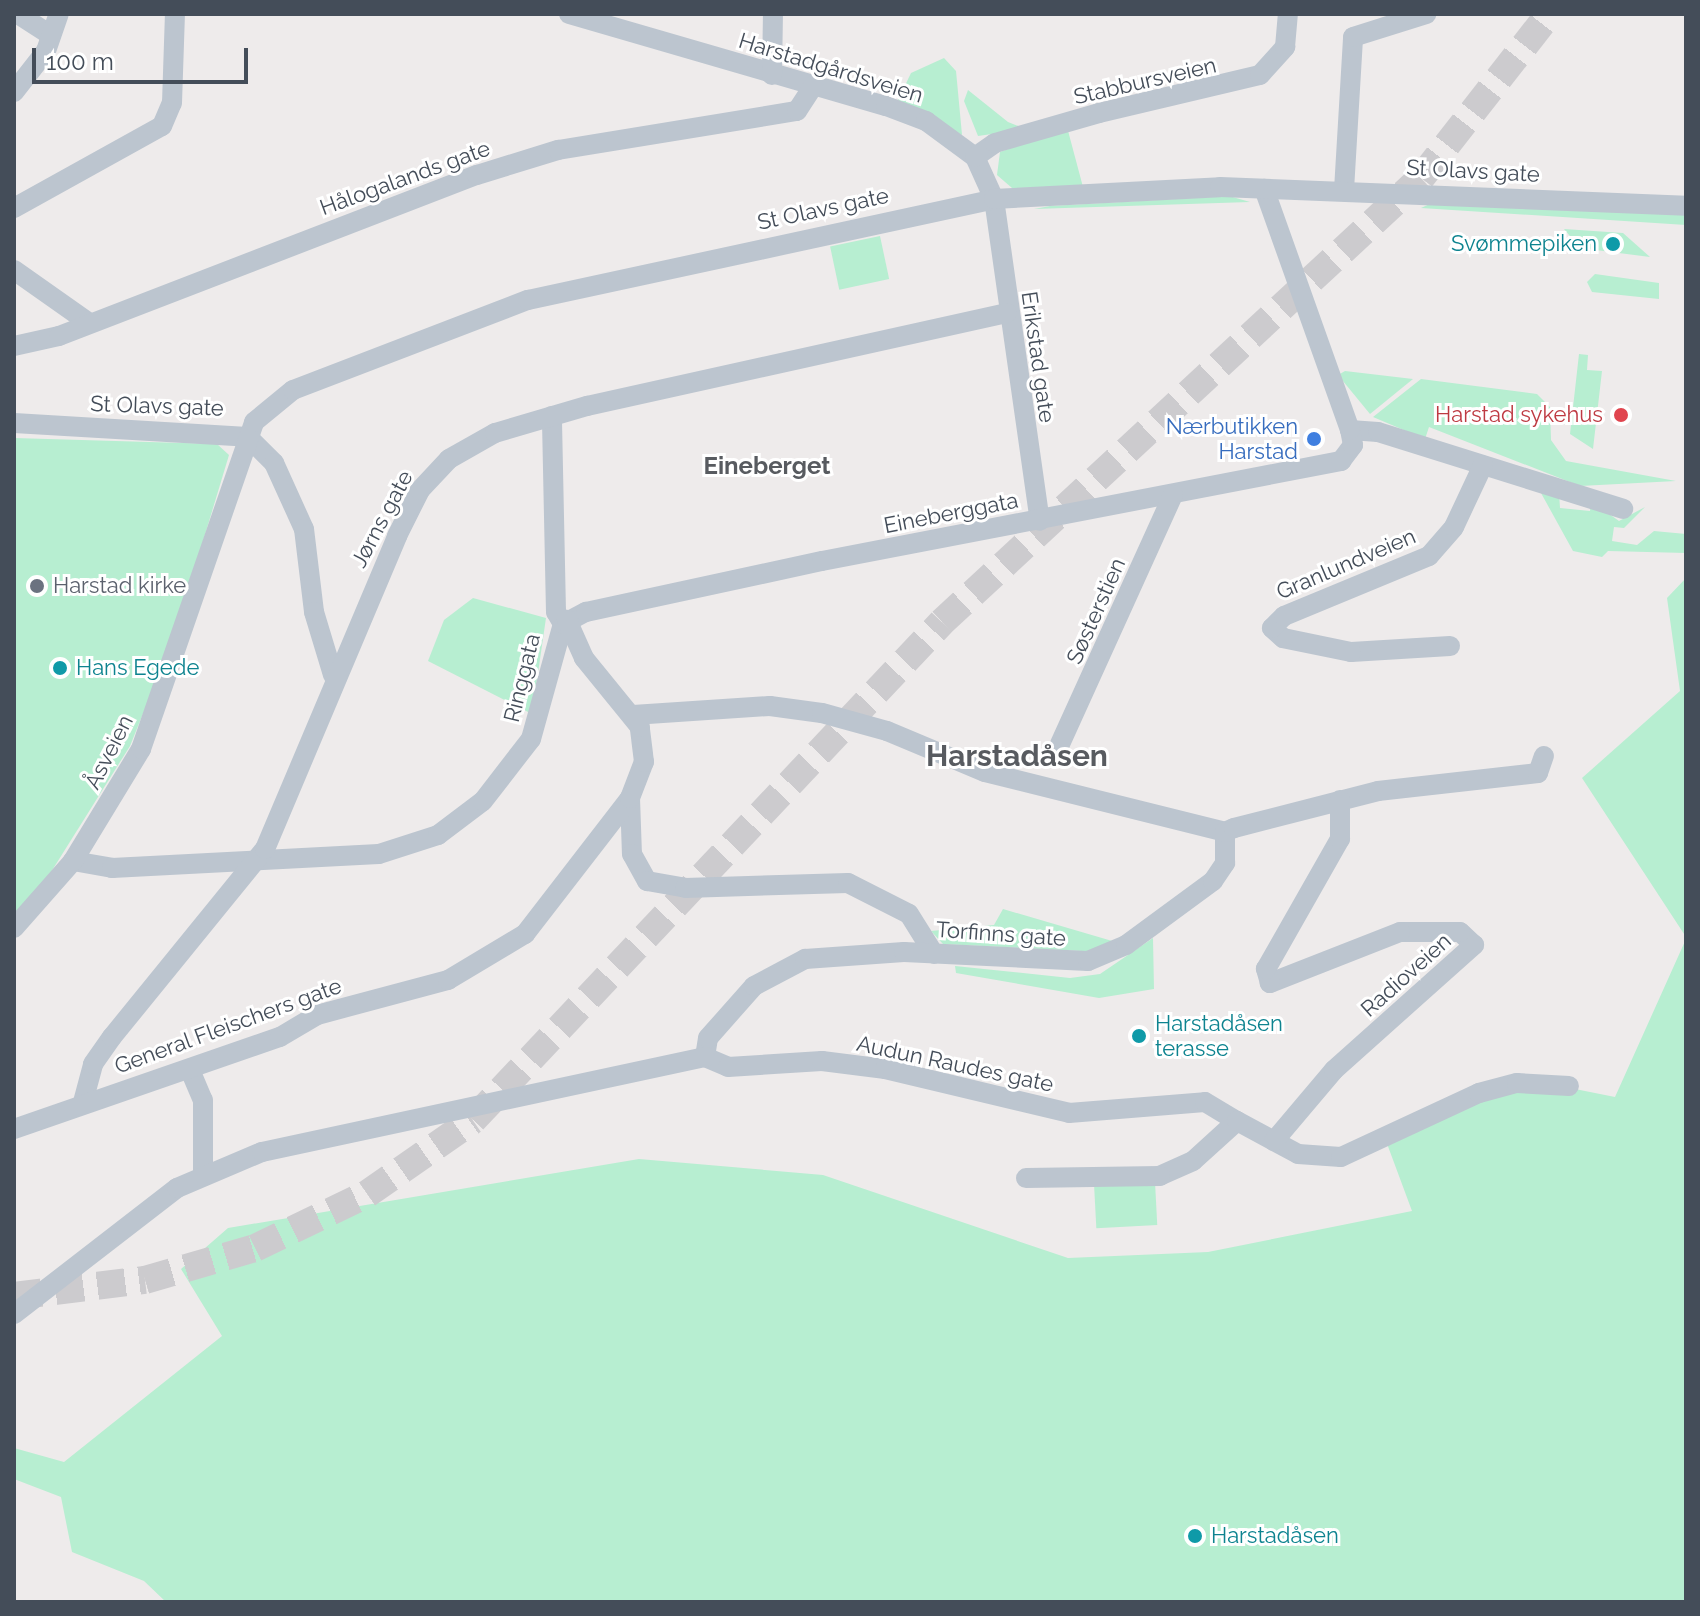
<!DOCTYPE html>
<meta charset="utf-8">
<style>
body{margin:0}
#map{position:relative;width:1700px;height:1616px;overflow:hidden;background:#eeebeb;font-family:Raleway,sans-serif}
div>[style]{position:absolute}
.green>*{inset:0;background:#b7eed1;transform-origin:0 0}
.highway-tunnel>*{height:28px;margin-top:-14px;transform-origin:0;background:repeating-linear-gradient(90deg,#cccbce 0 28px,transparent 0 42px)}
.minor>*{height:20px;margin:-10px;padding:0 10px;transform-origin:10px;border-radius:10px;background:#bcc5cf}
.dots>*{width:22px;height:22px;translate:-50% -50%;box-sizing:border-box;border:4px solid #fff;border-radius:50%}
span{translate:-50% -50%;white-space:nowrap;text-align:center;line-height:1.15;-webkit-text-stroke:6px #fff;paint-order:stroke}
.street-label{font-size:22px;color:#444d59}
.culture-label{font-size:22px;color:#0d838f}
.right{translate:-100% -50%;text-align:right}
.left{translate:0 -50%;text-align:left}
.health-label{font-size:22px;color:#be3a42}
.shop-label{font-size:22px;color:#366cbe}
.worship-label{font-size:22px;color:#5b616d}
.neighbourhood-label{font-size:24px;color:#585b60;font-weight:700}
.district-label{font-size:30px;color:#585b60;font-weight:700}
.frame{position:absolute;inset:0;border:16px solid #444d59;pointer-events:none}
.scale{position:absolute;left:32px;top:48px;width:216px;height:36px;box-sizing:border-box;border:4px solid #444d59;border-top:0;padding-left:10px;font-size:24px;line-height:28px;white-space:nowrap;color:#444d59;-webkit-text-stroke:6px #fff;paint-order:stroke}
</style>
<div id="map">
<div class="green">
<div style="clip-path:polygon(944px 58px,956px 71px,962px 135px,898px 100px,911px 73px)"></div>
<div style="clip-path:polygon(968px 90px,1008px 122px,1026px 129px,978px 136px,964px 101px)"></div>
<div style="clip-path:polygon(1067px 127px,1083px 187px,1012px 188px,997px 175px,1000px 152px)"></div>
<div style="clip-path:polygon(1229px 196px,1250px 202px,1034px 209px,1050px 206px)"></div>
<div style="clip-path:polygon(1432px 203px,1686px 213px,1686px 225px,1421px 208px)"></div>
<div style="clip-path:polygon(1564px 229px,1623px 233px,1650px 257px,1580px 248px)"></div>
<div style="left:880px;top:236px;width:44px;height:51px;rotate:78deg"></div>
<div style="clip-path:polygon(1595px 274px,1659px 283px,1659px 299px,1592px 292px,1587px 282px)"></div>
<div style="clip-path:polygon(1579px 354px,1588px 355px,1587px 370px,1602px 371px,1593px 449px,1570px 434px)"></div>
<div style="clip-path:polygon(1345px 371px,1413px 379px,1370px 414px,1338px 375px)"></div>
<div style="clip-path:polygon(1421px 379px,1537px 394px,1550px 407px,1551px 440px,1566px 461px,1676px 481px,1580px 486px,1429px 427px,1425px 439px,1373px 417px)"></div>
<div style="clip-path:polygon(14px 438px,217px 444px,229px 455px,175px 634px,130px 746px,46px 880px,14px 914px)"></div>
<div style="clip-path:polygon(1541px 493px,1559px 493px,1560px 508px,1590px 511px,1591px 501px,1619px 521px,1645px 507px,1624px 528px,1614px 527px,1612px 541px,1637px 545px,1654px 531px,1686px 534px,1686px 553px,1608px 551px,1602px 557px,1573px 551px)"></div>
<div style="clip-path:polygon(1686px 578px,1686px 937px,1582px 778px,1680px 691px,1667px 598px)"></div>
<div style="clip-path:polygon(473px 598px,546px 618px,532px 714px,428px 661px,444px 620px)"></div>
<div style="clip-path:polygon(1003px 909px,1119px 943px,1102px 952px,943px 944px,931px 931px,994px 925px)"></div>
<div style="clip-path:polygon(1153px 938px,1154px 989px,1099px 998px,956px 973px,955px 966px,1070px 978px,1100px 974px)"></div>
<div style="clip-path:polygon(1686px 939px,1686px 1602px,166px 1602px,144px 1581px,72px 1552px,61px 1497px,14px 1479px,14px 1448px,64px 1462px,222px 1336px,181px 1269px,228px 1228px,639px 1159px,823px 1175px,1068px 1258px,1208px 1252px,1412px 1211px,1386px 1141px,1525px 1079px,1615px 1097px)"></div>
<div style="left:1155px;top:1182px;width:43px;height:61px;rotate:87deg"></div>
</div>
<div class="highway-tunnel">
<div style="left:14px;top:1296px;width:132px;rotate:-7deg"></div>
<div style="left:145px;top:1280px;width:115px;rotate:-16.2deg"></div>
<div style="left:255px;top:1248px;width:124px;rotate:-25.7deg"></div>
<div style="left:367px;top:1194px;width:129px;rotate:-34.9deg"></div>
<div style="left:473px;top:1120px;width:684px;rotate:-46.72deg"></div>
<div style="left:942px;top:622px;width:653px;rotate:-42.83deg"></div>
<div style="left:1421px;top:178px;width:208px;rotate:-52deg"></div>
</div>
<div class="minor">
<div style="left:18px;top:14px;width:37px;rotate:33deg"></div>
<div style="left:569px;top:14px;width:330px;rotate:16.2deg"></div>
<div style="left:886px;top:106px;width:43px;rotate:20.6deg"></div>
<div style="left:926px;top:121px;width:61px;rotate:36.3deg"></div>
<div style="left:975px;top:157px;width:46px;rotate:65.7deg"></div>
<div style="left:994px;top:199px;width:325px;rotate:81.9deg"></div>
<div style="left:772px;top:75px;width:61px;rotate:-89.1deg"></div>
<div style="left:14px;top:92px;width:52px;rotate:-52deg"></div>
<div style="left:46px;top:51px;width:39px;rotate:-71deg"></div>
<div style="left:975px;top:157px;width:24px;rotate:-35deg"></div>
<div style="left:995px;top:143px;width:108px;rotate:-16.1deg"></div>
<div style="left:1099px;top:113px;width:165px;rotate:-13.3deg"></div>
<div style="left:1260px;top:75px;width:38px;rotate:-48deg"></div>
<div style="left:1285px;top:47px;width:33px;rotate:-85deg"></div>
<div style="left:1344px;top:190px;width:153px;rotate:-86.6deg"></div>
<div style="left:1353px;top:37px;width:77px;rotate:-17.5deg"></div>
<div style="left:14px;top:208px;width:169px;rotate:-29deg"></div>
<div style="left:162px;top:126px;width:25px;rotate:-67deg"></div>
<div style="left:172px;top:103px;width:89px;rotate:-88.1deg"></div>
<div style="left:14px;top:270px;width:92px;rotate:35.2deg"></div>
<div style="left:14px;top:346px;width:46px;rotate:-12.5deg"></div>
<div style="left:59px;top:336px;width:448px;rotate:-21.1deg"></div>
<div style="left:477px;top:175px;width:85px;rotate:-17.2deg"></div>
<div style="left:558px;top:150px;width:242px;rotate:-9.3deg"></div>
<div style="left:797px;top:111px;width:30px;rotate:-57deg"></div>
<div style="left:14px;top:423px;width:234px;rotate:3.4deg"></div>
<div style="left:248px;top:437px;width:37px;rotate:45deg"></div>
<div style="left:274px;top:463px;width:72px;rotate:65.6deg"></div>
<div style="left:304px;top:529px;width:84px;rotate:83.1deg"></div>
<div style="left:314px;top:612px;width:66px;rotate:73.2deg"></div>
<div style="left:1350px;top:430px;width:28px;rotate:4deg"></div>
<div style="left:1378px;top:432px;width:257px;rotate:17.4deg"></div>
<div style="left:563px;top:624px;width:26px;rotate:-28deg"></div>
<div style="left:586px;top:612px;width:241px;rotate:-12.2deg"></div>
<div style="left:822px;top:561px;width:529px;rotate:-10.91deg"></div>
<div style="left:1341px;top:461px;width:20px;rotate:-53deg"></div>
<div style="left:1353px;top:445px;width:15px;rotate:-101deg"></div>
<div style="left:1350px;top:430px;width:256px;rotate:-109.6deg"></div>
<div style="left:1450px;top:646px;width:99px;rotate:176.5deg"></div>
<div style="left:1351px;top:652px;width:69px;rotate:-168.4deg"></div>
<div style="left:1283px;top:638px;width:15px;rotate:-138deg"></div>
<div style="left:1272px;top:628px;width:17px;rotate:-45deg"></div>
<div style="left:1284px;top:616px;width:157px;rotate:-22.5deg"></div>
<div style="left:1429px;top:556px;width:38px;rotate:-49deg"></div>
<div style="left:1454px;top:527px;width:68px;rotate:-64.9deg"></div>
<div style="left:633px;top:715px;width:137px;rotate:-3.8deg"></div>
<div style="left:770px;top:706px;width:52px;rotate:7.7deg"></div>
<div style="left:822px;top:713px;width:67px;rotate:15.5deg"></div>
<div style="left:887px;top:731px;width:106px;rotate:22.7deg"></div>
<div style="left:985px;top:772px;width:247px;rotate:14deg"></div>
<div style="left:1060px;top:744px;width:273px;rotate:-65.6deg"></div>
<div style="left:630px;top:798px;width:56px;rotate:88deg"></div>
<div style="left:632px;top:854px;width:31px;rotate:61deg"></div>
<div style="left:647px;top:881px;width:39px;rotate:10deg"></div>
<div style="left:685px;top:888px;width:163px;rotate:-1.8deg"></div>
<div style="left:848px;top:883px;width:68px;rotate:26.9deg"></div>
<div style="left:909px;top:914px;width:47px;rotate:58deg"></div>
<div style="left:73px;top:861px;width:40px;rotate:10deg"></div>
<div style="left:112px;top:868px;width:267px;rotate:-3deg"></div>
<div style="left:379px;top:854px;width:62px;rotate:-17.9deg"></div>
<div style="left:438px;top:835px;width:56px;rotate:-37.1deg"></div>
<div style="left:483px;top:801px;width:78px;rotate:-52.3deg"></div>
<div style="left:531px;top:739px;width:119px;rotate:-74.5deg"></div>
<div style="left:563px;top:624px;width:14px;rotate:-120deg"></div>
<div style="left:556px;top:612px;width:196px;rotate:-91.2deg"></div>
<div style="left:14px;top:928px;width:89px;rotate:-48.6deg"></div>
<div style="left:73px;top:861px;width:131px;rotate:-58.7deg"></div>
<div style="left:141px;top:749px;width:346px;rotate:-70.9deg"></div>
<div style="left:254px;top:422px;width:50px;rotate:-39.4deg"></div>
<div style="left:293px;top:390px;width:252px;rotate:-21deg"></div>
<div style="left:528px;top:300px;width:477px;rotate:-12.2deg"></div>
<div style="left:994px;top:199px;width:226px;rotate:-3deg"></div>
<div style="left:1220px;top:187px;width:466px;rotate:2.3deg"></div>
<div style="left:705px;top:1057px;width:19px;rotate:-81deg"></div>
<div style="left:708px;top:1038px;width:69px;rotate:-48.5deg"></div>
<div style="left:754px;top:986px;width:58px;rotate:-27.9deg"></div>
<div style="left:805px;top:959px;width:99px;rotate:-4deg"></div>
<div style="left:904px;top:952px;width:184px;rotate:2.8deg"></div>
<div style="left:1088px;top:961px;width:41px;rotate:-22.8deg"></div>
<div style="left:1126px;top:945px;width:108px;rotate:-36.3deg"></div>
<div style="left:1213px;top:881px;width:22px;rotate:-56deg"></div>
<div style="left:1225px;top:863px;width:31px;rotate:-90deg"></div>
<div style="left:1225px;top:832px;width:10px;rotate:-24deg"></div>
<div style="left:1234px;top:828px;width:149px;rotate:-14.4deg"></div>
<div style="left:1378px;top:791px;width:161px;rotate:-6.4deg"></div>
<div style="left:1538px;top:773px;width:18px;rotate:-71deg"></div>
<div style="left:705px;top:1057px;width:25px;rotate:23deg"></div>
<div style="left:728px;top:1067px;width:94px;rotate:-3.7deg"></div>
<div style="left:822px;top:1061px;width:64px;rotate:7.2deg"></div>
<div style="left:885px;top:1069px;width:189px;rotate:13.4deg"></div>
<div style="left:1069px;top:1113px;width:136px;rotate:-4.6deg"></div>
<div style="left:1205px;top:1102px;width:37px;rotate:31deg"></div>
<div style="left:1237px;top:1121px;width:59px;rotate:137.7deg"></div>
<div style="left:1193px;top:1161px;width:36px;rotate:156deg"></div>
<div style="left:1160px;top:1176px;width:134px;rotate:179.1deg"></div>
<div style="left:190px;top:1070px;width:33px;rotate:67deg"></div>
<div style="left:203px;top:1100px;width:76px;rotate:90deg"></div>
<div style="left:83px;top:1102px;width:39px;rotate:-75deg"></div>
<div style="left:93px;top:1064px;width:33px;rotate:-55deg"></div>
<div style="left:112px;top:1037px;width:242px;rotate:-50.9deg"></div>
<div style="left:265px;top:849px;width:340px;rotate:-67.1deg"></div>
<div style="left:397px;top:536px;width:51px;rotate:-63.4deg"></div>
<div style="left:420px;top:490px;width:42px;rotate:-46.9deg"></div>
<div style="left:449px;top:459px;width:53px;rotate:-29.5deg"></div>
<div style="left:495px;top:433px;width:96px;rotate:-16.4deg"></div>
<div style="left:587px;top:406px;width:430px;rotate:-12.5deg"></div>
<div style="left:1237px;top:1121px;width:69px;rotate:28.4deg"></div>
<div style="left:1298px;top:1154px;width:43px;rotate:4deg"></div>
<div style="left:1341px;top:1157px;width:152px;rotate:-24.9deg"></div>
<div style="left:1479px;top:1093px;width:39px;rotate:-15deg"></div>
<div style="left:1517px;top:1083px;width:52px;rotate:3.3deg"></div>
<div style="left:14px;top:1129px;width:281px;rotate:-19.1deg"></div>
<div style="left:280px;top:1037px;width:43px;rotate:-30.7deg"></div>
<div style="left:317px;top:1015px;width:136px;rotate:-15deg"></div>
<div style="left:448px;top:980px;width:90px;rotate:-30.9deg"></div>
<div style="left:525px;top:934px;width:172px;rotate:-52.3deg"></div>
<div style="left:630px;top:798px;width:39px;rotate:-69deg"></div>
<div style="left:644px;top:762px;width:35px;rotate:-97deg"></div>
<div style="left:640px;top:727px;width:89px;rotate:-129.1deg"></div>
<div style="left:584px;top:658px;width:42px;rotate:-114.1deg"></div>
<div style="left:1274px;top:1141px;width:93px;rotate:-49.8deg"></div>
<div style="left:1334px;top:1070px;width:188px;rotate:-41.8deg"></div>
<div style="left:1474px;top:945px;width:19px;rotate:-137deg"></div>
<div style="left:1460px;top:932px;width:60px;rotate:180deg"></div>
<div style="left:1400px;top:932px;width:140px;rotate:158.6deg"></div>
<div style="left:1270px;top:983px;width:15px;rotate:-106deg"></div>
<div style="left:1266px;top:969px;width:150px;rotate:-60.4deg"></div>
<div style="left:1340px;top:839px;width:39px;rotate:-90deg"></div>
<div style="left:14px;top:1314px;width:206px;rotate:-37.7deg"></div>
<div style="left:177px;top:1188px;width:92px;rotate:-23deg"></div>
<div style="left:262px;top:1152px;width:453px;rotate:-12.1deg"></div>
</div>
<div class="dots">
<div style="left:1613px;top:244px;background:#0f9aa8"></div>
<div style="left:1621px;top:415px;background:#e0444e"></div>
<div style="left:1314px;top:439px;background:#3f7fe0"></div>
<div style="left:37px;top:586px;background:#6b7280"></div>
<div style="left:60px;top:668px;background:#0f9aa8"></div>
<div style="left:1139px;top:1036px;background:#0f9aa8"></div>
<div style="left:1195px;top:1536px;background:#0f9aa8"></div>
</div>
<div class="street-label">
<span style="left:831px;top:68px;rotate:17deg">Harstadgårdsveien</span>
<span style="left:1145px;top:81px;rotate:-13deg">Stabbursveien</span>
<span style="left:1473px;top:171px;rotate:3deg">St Olavs gate</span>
<span style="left:405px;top:178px;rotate:-20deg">Hålogalands gate</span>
<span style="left:823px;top:209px;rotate:-12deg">St Olavs gate</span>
<span style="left:1038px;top:357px;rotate:82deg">Erikstad gate</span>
<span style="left:157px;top:406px;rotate:2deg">St Olavs gate</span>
<span style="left:951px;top:513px;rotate:-11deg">Eineberggata</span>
<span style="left:382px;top:519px;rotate:-62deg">Jørns gate</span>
<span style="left:1346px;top:564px;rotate:-23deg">Granlundveien</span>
<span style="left:1096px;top:611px;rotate:-66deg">Søsterstien</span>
<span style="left:522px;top:678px;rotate:-76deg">Ringgata</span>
<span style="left:109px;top:752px;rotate:-63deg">Åsveien</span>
<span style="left:1001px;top:934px;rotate:4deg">Torfinns gate</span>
<span style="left:1406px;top:975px;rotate:-42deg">Radioveien</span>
<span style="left:228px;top:1026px;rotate:-20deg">General Fleischers gate</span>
<span style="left:955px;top:1064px;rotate:12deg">Audun Raudes gate</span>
</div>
<div class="culture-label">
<span class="right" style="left:1597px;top:244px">Svømmepiken</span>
<span class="left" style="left:76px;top:668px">Hans Egede</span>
<span class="left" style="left:1155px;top:1036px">Harstadåsen<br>terasse</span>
<span class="left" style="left:1211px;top:1536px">Harstadåsen</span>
</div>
<div class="health-label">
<span class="right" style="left:1603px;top:415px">Harstad sykehus</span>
</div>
<div class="shop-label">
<span class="right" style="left:1298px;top:439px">Nærbutikken<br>Harstad</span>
</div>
<div class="worship-label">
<span class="left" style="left:53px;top:586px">Harstad kirke</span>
</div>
<div class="neighbourhood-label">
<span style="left:767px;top:466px">Eineberget</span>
</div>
<div class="district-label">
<span style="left:1017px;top:756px">Harstadåsen</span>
</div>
<div class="frame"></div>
<div class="scale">100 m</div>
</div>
